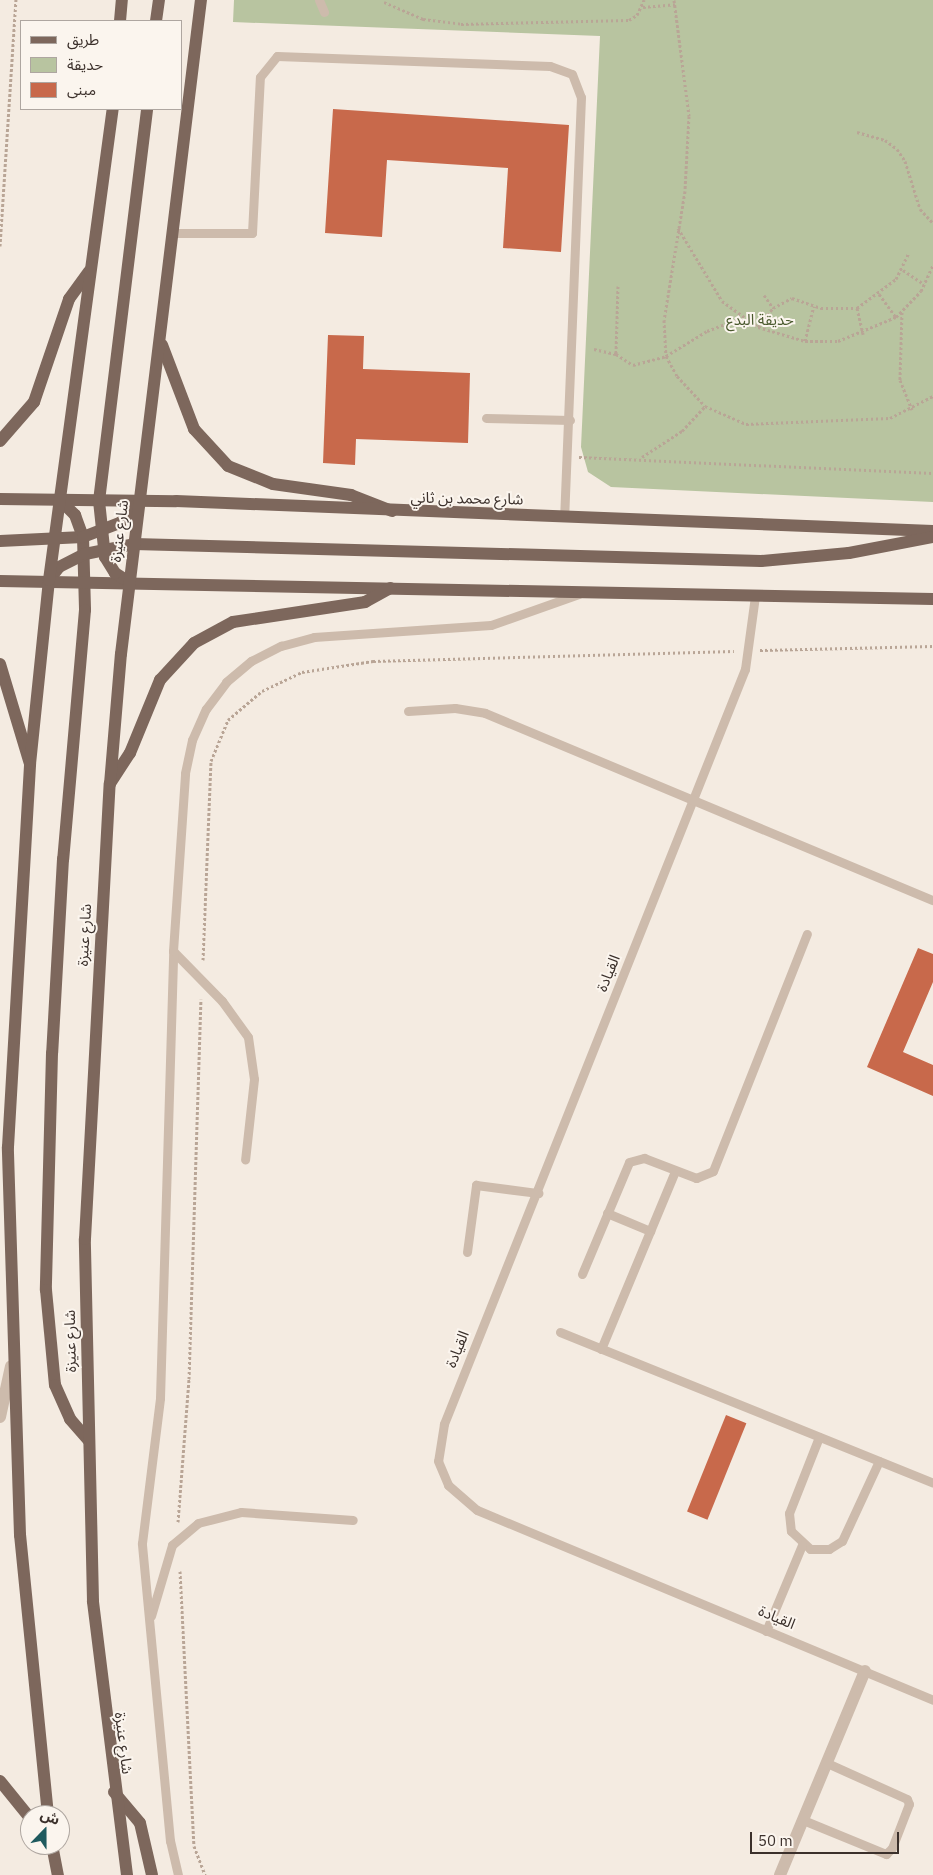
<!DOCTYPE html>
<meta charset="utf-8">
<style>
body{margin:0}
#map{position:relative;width:933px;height:1875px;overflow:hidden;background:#f4ebe1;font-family:"IBM Plex Sans","Noto Sans Arabic",sans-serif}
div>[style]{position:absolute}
.green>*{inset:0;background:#b8c4a0}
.building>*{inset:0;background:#c8694b;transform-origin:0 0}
.path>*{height:3px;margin-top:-1.5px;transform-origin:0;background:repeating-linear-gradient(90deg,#b9a596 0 2.5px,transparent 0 5px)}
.service>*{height:9px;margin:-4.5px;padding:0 4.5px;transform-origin:4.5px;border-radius:4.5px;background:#cdbbac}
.minor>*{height:12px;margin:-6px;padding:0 6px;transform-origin:6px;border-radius:6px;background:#cdbbac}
.primary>*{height:12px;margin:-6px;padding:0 6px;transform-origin:6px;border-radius:6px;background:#7d675c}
span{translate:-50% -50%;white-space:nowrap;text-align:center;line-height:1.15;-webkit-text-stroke:4px #fbf5ee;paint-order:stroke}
.park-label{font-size:15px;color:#4a5a2e}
.street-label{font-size:15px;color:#3b302b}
.legend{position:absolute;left:20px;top:20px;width:162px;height:90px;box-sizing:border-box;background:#fbf5ee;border:1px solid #aea6a0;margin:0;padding:6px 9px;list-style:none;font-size:15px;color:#3b302b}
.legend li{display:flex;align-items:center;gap:10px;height:25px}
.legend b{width:25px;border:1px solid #aea6a0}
.north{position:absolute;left:20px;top:1805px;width:50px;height:50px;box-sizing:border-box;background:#fbf5ee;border:1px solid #aea6a0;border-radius:50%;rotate:22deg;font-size:14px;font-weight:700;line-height:20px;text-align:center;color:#3b302b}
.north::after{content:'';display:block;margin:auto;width:18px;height:22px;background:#1f5a5e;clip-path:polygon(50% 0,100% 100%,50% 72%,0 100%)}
.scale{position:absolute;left:750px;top:1832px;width:149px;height:22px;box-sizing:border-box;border:2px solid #3b302b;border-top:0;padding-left:6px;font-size:15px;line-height:18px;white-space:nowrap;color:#3b302b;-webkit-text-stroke:4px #fbf5ee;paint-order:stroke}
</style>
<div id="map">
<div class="green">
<div style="clip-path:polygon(234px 0,933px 0,933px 502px,611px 487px,588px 472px,581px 447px,600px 36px,233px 22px)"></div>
</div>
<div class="building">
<div style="clip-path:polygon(333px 109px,569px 125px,561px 252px,503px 248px,508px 168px,387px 160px,382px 237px,325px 233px)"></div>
<div style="clip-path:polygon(328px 335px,364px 336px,363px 369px,470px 373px,468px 443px,356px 439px,355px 465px,323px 463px)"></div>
<div style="clip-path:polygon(918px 948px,933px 954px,933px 982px,903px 1052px,933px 1065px,933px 1096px,867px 1067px)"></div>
<div style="left:726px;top:1415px;width:22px;height:104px;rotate:22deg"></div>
</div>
<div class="path">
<div style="left:674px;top:0;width:117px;rotate:82.6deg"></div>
<div style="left:689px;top:116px;width:75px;rotate:93.1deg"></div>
<div style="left:685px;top:191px;width:131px;rotate:99.2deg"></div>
<div style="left:664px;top:320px;width:36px;rotate:87deg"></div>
<div style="left:666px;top:356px;width:23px;rotate:61deg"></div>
<div style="left:677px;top:376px;width:41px;rotate:47deg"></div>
<div style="left:705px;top:406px;width:45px;rotate:23.7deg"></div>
<div style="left:746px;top:424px;width:144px;rotate:-2.4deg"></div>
<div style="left:890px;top:418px;width:48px;rotate:-27.1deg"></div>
<div style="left:384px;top:2px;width:43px;rotate:23.6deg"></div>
<div style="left:423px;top:19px;width:38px;rotate:7deg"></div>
<div style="left:461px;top:24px;width:168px;rotate:-1.4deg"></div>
<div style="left:629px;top:20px;width:9px;rotate:-32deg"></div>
<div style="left:637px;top:15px;width:17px;rotate:-65deg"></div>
<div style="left:643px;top:7px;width:32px;rotate:-5deg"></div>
<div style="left:857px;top:132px;width:29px;rotate:16deg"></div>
<div style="left:885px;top:140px;width:15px;rotate:37deg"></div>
<div style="left:897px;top:149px;width:14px;rotate:56deg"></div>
<div style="left:905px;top:161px;width:50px;rotate:72.6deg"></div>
<div style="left:920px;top:209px;width:19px;rotate:47deg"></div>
<div style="left:678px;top:228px;width:85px;rotate:58.9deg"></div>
<div style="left:722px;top:301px;width:44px;rotate:35.8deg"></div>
<div style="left:758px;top:327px;width:49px;rotate:16.6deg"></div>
<div style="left:805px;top:341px;width:33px"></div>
<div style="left:838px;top:341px;width:63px;rotate:-22.5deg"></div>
<div style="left:896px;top:317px;width:36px;rotate:-46deg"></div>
<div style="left:921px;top:291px;width:29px;rotate:-65deg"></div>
<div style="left:0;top:246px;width:247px;rotate:-86.3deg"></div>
<div style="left:903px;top:270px;width:25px;rotate:34deg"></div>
<div style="left:618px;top:286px;width:68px;rotate:91.7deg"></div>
<div style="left:616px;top:354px;width:20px;rotate:33deg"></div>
<div style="left:633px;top:365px;width:34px;rotate:-15deg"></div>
<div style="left:666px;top:356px;width:48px;rotate:-31.4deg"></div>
<div style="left:707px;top:331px;width:36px;rotate:-21deg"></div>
<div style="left:879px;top:294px;width:29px;rotate:54deg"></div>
<div style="left:764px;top:295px;width:16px;rotate:55deg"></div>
<div style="left:857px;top:308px;width:27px;rotate:77deg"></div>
<div style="left:902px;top:312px;width:68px;rotate:91.7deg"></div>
<div style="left:900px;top:380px;width:32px;rotate:68deg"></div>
<div style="left:758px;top:327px;width:24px;rotate:-52deg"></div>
<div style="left:773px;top:308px;width:21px;rotate:-28deg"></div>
<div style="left:792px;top:298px;width:31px;rotate:19deg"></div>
<div style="left:821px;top:308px;width:36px"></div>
<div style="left:857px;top:308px;width:49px;rotate:-36.6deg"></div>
<div style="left:896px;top:279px;width:28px;rotate:-64deg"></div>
<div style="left:805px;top:341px;width:36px;rotate:-76deg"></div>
<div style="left:594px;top:349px;width:23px;rotate:13deg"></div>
<div style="left:579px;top:457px;width:354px;rotate:2.6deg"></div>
<div style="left:642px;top:457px;width:48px;rotate:-33deg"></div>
<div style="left:682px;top:431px;width:34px;rotate:-47deg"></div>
<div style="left:760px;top:650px;width:173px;rotate:-1.3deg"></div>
<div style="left:203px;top:960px;width:199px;rotate:-87.7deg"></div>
<div style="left:211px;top:761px;width:44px;rotate:-67.5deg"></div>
<div style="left:228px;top:720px;width:45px;rotate:-40.5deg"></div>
<div style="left:262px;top:691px;width:44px;rotate:-25.4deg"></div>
<div style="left:302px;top:672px;width:72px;rotate:-8.8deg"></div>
<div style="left:373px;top:661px;width:361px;rotate:-1.6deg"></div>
<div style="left:178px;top:1522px;width:143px;rotate:-85.6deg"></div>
<div style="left:189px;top:1379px;width:380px;rotate:-88.2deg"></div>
<div style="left:180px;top:1571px;width:275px;rotate:87.1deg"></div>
<div style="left:194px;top:1846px;width:31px;rotate:69deg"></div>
</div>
<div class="service">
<div style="left:319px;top:0;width:13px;rotate:67deg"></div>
<div style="left:176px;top:233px;width:76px"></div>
<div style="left:252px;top:233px;width:156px;rotate:-87.1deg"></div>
<div style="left:260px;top:77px;width:27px;rotate:-51deg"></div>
<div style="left:277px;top:56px;width:273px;rotate:2.1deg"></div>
<div style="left:550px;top:66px;width:23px;rotate:20deg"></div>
<div style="left:572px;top:74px;width:25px;rotate:69deg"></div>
<div style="left:581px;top:97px;width:420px;rotate:92.3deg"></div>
<div style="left:486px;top:418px;width:84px;rotate:1.4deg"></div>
<div style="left:755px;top:596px;width:74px;rotate:97.8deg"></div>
<div style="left:745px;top:669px;width:813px;rotate:111.74deg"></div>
<div style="left:444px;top:1424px;width:37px;rotate:99deg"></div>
<div style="left:438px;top:1461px;width:26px;rotate:67deg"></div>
<div style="left:448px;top:1485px;width:38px;rotate:41deg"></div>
<div style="left:477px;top:1510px;width:494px;rotate:22.6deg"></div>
<div style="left:408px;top:711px;width:47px;rotate:-3.7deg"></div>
<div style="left:455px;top:708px;width:30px;rotate:9deg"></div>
<div style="left:485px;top:713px;width:485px;rotate:22.7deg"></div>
<div style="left:173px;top:951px;width:70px;rotate:45.6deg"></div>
<div style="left:222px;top:1001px;width:44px;rotate:54.2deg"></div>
<div style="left:248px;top:1037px;width:42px;rotate:81.9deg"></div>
<div style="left:254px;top:1079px;width:81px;rotate:96.3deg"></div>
<div style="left:607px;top:1213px;width:47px;rotate:22.7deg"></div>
<div style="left:467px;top:1252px;width:68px;rotate:-82.3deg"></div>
<div style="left:476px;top:1185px;width:63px;rotate:7.4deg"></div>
<div style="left:582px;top:1274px;width:121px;rotate:-67.2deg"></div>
<div style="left:629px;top:1162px;width:16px;rotate:-15deg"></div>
<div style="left:644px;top:1158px;width:56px;rotate:21deg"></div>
<div style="left:696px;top:1178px;width:18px;rotate:-22deg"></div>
<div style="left:713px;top:1171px;width:255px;rotate:-68.4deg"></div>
<div style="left:560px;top:1332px;width:402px;rotate:22deg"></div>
<div style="left:601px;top:1349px;width:193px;rotate:-67.4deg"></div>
<div style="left:819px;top:1437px;width:82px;rotate:111.5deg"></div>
<div style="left:789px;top:1513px;width:18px;rotate:84deg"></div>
<div style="left:791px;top:1531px;width:26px;rotate:43deg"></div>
<div style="left:810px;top:1549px;width:19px"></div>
<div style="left:829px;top:1549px;width:15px;rotate:-32deg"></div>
<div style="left:842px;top:1541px;width:88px;rotate:-65.2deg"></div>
<div style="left:151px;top:1616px;width:74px;rotate:-73.5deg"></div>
<div style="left:172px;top:1545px;width:34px;rotate:-40deg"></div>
<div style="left:198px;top:1523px;width:44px;rotate:-14.3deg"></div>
<div style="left:241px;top:1512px;width:112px;rotate:4.1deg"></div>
<div style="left:766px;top:1631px;width:93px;rotate:-67.3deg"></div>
<div style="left:803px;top:1820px;width:90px;rotate:22.3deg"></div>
<div style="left:886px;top:1854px;width:8px;rotate:-45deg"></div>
<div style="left:892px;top:1848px;width:47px;rotate:-68.9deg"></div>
<div style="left:909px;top:1804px;width:5px;rotate:-112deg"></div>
<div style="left:907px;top:1799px;width:88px;rotate:-155.8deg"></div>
<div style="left:178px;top:1875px;width:35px;rotate:-103deg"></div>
<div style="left:170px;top:1841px;width:299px;rotate:-95.4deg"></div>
<div style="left:142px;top:1543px;width:146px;rotate:-82.9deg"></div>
<div style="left:160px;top:1398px;width:447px;rotate:-88.3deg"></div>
<div style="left:173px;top:951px;width:178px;rotate:-86.1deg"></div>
<div style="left:185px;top:773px;width:34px;rotate:-78deg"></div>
<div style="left:192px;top:740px;width:34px;rotate:-66deg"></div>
<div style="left:206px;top:709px;width:34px;rotate:-53deg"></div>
<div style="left:226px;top:682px;width:33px;rotate:-40deg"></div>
<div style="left:251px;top:661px;width:34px;rotate:-27deg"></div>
<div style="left:281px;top:646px;width:34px;rotate:-15deg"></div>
<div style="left:314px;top:637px;width:177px;rotate:-3.9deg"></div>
<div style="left:491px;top:625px;width:93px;rotate:-19.4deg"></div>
</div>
<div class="minor">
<div style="left:0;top:1417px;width:52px;rotate:-77.8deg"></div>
<div style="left:780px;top:1875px;width:221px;rotate:-67.4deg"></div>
</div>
<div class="primary">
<div style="left:120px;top:21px;width:21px;rotate:-85deg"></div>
<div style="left:156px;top:21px;width:21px;rotate:-82deg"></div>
<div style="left:162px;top:345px;width:90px;rotate:69.1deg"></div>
<div style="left:194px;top:429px;width:50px;rotate:47.4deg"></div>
<div style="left:228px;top:466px;width:48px;rotate:21.8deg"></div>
<div style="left:273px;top:484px;width:79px;rotate:8deg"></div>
<div style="left:351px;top:495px;width:44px;rotate:21.3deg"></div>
<div style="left:0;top:441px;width:52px;rotate:-48.9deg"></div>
<div style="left:34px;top:402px;width:109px;rotate:-71.2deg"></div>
<div style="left:69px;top:299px;width:34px;rotate:-54deg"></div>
<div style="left:0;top:499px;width:176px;rotate:0.7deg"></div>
<div style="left:176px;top:501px;width:758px;rotate:2.27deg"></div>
<div style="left:59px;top:499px;width:23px;rotate:45deg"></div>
<div style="left:75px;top:515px;width:23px;rotate:70deg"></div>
<div style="left:83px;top:537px;width:73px;rotate:88.4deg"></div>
<div style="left:85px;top:610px;width:250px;rotate:95deg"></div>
<div style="left:63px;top:859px;width:194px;rotate:93.2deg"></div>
<div style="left:52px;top:1053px;width:237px;rotate:91.5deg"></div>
<div style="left:46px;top:1290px;width:95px;rotate:84.6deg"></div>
<div style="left:55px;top:1385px;width:37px;rotate:66deg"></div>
<div style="left:70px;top:1419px;width:28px;rotate:49deg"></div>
<div style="left:0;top:541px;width:83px;rotate:-2.8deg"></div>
<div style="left:83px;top:537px;width:40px;rotate:-21deg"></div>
<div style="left:120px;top:523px;width:26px;rotate:-47deg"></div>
<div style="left:49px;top:580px;width:16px;rotate:-52deg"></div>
<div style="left:59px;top:567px;width:29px;rotate:-27deg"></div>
<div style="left:85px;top:554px;width:50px;rotate:-11.5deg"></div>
<div style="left:134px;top:544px;width:627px;rotate:1.55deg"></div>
<div style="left:761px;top:561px;width:88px;rotate:-5.2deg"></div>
<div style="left:849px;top:553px;width:86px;rotate:-10.8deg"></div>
<div style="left:0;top:581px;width:933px;rotate:1.11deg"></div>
<div style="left:129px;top:582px;width:17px;rotate:-147deg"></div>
<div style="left:115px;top:573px;width:19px;rotate:-122deg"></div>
<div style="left:105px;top:557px;width:56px;rotate:-96.1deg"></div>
<div style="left:99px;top:501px;width:395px;rotate:-83deg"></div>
<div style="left:0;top:664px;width:104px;rotate:73.3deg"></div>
<div style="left:111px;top:782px;width:35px;rotate:-57deg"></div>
<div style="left:130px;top:753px;width:79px;rotate:-67.7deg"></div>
<div style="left:160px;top:680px;width:50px;rotate:-47.4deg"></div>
<div style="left:194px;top:643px;width:44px;rotate:-28.3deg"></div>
<div style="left:233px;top:622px;width:134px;rotate:-8.6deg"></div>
<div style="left:365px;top:602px;width:29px;rotate:-29deg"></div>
<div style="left:0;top:1781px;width:48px;rotate:51deg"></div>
<div style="left:114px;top:1792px;width:40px;rotate:50deg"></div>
<div style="left:140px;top:1823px;width:53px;rotate:77deg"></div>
<div style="left:48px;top:1815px;width:281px;rotate:-95.7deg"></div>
<div style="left:20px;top:1535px;width:388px;rotate:-91.8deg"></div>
<div style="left:8px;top:1147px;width:384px;rotate:-86.7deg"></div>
<div style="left:30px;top:764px;width:185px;rotate:-84.1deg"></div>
<div style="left:49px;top:580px;width:475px;rotate:-82.3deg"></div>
<div style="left:52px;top:1845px;width:31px;rotate:79deg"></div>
<div style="left:127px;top:1875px;width:276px;rotate:-97.1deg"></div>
<div style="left:93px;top:1601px;width:362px;rotate:-91.3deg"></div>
<div style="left:85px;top:1239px;width:456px;rotate:-86.9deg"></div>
<div style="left:110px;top:784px;width:130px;rotate:-85.2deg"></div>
<div style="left:121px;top:654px;width:659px;rotate:-83.03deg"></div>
</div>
<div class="park-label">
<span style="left:760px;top:320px">حديقة البدع</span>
</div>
<div class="street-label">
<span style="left:467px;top:498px;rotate:1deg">شارع محمد بن ثاني</span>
<span style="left:119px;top:531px;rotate:-83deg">شارع عنيزة</span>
<span style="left:84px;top:935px;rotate:-87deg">شارع عنيزة</span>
<span style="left:608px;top:973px;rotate:-68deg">القيادة</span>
<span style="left:70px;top:1341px;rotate:-91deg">شارع عنيزة</span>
<span style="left:457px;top:1349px;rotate:-68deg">القيادة</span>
<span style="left:777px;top:1617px;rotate:23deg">القيادة</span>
<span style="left:124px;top:1743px;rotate:83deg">شارع عنيزة</span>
</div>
<ul class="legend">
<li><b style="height:6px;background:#7d675c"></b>طريق</li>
<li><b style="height:14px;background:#b8c4a0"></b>حديقة</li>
<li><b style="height:14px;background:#c8694b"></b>مبنى</li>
</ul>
<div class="north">ش</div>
<div class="scale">50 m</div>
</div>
